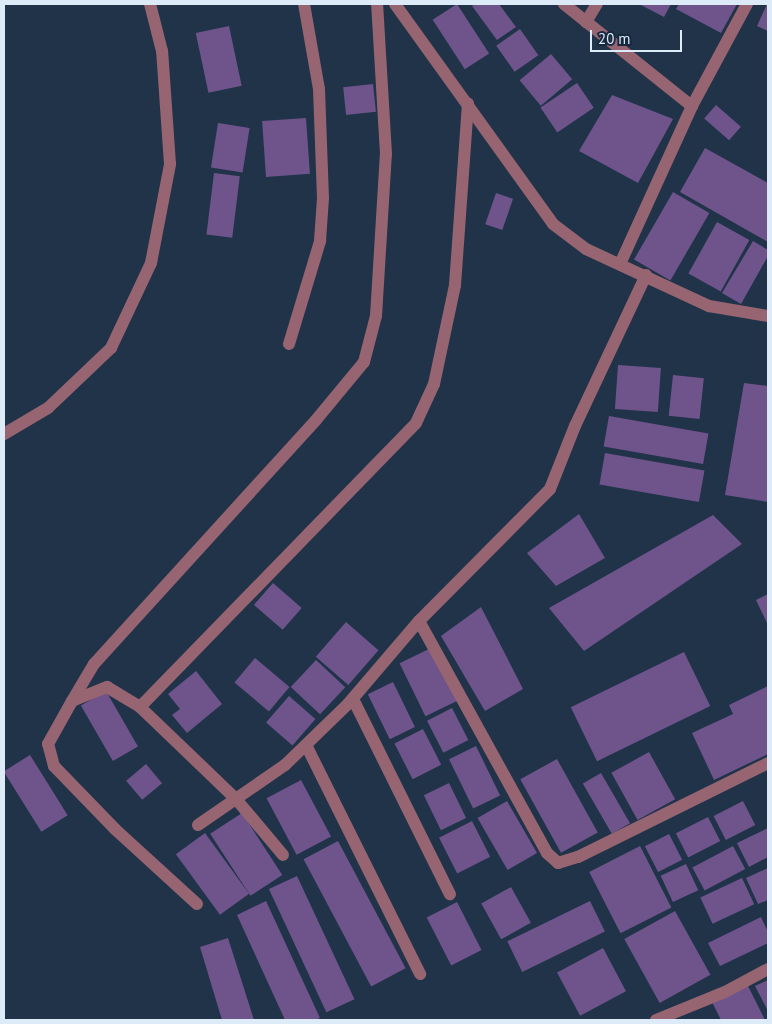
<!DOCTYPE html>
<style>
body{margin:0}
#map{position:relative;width:772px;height:1024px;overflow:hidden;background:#203349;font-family:"PT Sans",sans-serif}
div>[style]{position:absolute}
.building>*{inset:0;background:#6e548b;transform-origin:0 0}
.minor>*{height:12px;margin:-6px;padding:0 6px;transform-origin:6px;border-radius:6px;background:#976471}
span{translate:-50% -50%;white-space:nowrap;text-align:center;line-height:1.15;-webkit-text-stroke:4px #16293e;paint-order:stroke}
.frame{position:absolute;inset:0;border:5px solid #ddeaf8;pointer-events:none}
.scale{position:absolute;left:590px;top:30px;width:92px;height:22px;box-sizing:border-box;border:2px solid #ddeaf8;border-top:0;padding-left:6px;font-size:15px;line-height:18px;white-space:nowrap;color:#ddeaf8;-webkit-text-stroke:4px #16293e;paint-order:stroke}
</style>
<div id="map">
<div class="building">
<div style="left:457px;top:4px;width:59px;height:29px;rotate:57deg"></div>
<div style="clip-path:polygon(475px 4px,499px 4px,516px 27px,497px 40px,472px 6px)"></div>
<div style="clip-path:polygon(639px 4px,671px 4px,664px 17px)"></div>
<div style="clip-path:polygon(679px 4px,737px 4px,721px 33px,676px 9px)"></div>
<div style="clip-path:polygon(767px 4px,768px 4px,768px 31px,757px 26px)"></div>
<div style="left:229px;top:26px;width:61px;height:34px;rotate:78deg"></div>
<div style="left:520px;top:29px;width:32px;height:29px;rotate:55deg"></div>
<div style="left:551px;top:54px;width:33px;height:41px;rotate:50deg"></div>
<div style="left:577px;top:83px;width:30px;height:44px;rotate:56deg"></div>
<div style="left:373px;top:84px;width:28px;height:30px;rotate:84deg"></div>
<div style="clip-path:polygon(612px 95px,673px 119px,638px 183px,579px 151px)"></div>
<div style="left:716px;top:105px;width:33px;height:18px;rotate:41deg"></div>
<div style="left:306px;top:118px;width:56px;height:44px;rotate:86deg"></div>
<div style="left:218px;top:123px;width:32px;height:45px;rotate:9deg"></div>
<div style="clip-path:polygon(705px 148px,768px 183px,768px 242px,680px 192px)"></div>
<div style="left:214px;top:173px;width:26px;height:62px;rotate:7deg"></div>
<div style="left:673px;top:192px;width:42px;height:78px;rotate:30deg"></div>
<div style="left:496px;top:193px;width:18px;height:33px;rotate:19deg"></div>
<div style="left:717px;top:222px;width:37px;height:59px;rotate:29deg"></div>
<div style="clip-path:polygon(753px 241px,768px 250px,768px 256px,741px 304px,722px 293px)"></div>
<div style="left:618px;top:365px;width:43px;height:44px;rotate:4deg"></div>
<div style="left:673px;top:375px;width:31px;height:41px;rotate:6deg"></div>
<div style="clip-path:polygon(744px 383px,768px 386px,768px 502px,725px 495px)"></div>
<div style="left:609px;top:416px;width:101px;height:31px;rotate:10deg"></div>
<div style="left:605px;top:453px;width:101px;height:32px;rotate:10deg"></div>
<div style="clip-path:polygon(579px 514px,605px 558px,556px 586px,527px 553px)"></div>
<div style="clip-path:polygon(713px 515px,742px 544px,584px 651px,549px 608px)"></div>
<div style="left:273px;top:583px;width:38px;height:29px;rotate:41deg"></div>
<div style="clip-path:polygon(768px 594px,768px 625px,756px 600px)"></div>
<div style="clip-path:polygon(481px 607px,523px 689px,485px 711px,441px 636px)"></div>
<div style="left:346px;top:622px;width:43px;height:46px;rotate:41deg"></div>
<div style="left:431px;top:648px;width:59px;height:35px;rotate:64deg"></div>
<div style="left:684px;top:652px;width:60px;height:126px;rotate:64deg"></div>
<div style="left:255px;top:658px;width:45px;height:32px;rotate:40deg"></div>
<div style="left:316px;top:660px;width:40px;height:37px;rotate:43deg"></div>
<div style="clip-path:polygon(196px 671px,222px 704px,187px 733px,172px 715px,180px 709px,168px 694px)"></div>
<div style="left:393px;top:682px;width:50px;height:28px;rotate:64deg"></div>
<div style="clip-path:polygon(768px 686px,768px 754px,714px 780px,692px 733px,733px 714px,729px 705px)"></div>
<div style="left:106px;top:691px;width:64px;height:29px;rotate:60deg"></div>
<div style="left:289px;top:696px;width:35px;height:35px;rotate:41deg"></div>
<div style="left:452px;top:708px;width:36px;height:28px;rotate:63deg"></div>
<div style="left:423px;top:729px;width:40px;height:32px;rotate:63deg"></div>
<div style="left:476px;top:746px;width:55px;height:30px;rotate:64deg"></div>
<div style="left:649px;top:752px;width:54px;height:43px;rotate:61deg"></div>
<div style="left:30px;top:755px;width:71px;height:31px;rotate:58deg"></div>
<div style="left:557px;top:759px;width:84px;height:42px;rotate:61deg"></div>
<div style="left:146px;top:764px;width:25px;height:26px;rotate:50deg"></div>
<div style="left:601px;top:773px;width:58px;height:21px;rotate:60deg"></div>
<div style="left:301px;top:780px;width:64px;height:39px;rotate:62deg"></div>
<div style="left:449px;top:783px;width:39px;height:28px;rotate:64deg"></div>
<div style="left:507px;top:801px;width:60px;height:34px;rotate:60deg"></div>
<div style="left:743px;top:801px;width:27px;height:33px;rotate:63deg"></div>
<div style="left:242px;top:813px;width:74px;height:38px;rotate:57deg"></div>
<div style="left:708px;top:817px;width:27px;height:36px;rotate:63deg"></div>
<div style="left:472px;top:821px;width:40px;height:37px;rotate:63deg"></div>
<div style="clip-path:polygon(768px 828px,768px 857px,749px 867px,737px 843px)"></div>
<div style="left:205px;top:833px;width:75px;height:36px;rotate:54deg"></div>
<div style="left:669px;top:834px;width:29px;height:27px;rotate:63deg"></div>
<div style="left:338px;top:841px;width:144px;height:39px;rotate:62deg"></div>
<div style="left:640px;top:846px;width:69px;height:57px;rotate:63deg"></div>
<div style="left:733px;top:846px;width:26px;height:46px;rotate:62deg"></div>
<div style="left:686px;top:864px;width:29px;height:28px;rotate:65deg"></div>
<div style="clip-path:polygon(768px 868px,768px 900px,758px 904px,746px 878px)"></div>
<div style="left:297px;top:876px;width:136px;height:31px;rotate:65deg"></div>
<div style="left:742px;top:878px;width:29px;height:46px;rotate:65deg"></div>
<div style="left:511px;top:887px;width:41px;height:34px;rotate:61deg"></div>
<div style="clip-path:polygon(266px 901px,320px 1018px,314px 1020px,285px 1020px,237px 915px)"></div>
<div style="left:590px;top:901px;width:34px;height:92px;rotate:64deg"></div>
<div style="left:457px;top:902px;width:54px;height:34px;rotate:63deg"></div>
<div style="left:675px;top:911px;width:73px;height:58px;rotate:61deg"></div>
<div style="clip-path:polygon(761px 917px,768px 932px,768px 943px,720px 966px,708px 943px)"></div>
<div style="clip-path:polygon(228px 938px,254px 1020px,222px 1020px,200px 947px)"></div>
<div style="left:603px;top:948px;width:49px;height:52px;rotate:62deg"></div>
<div style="clip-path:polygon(768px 980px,768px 1011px,755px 986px)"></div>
<div style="clip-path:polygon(747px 984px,765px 1020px,721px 1020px,712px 1002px)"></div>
</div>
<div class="minor">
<div style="left:395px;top:4px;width:271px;rotate:54.3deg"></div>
<div style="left:553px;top:224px;width:41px;rotate:37.1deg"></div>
<div style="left:586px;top:249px;width:136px;rotate:24.9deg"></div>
<div style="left:709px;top:306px;width:60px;rotate:9.6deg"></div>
<div style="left:564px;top:4px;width:164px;rotate:38.6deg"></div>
<div style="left:586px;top:22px;width:21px;rotate:-59deg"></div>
<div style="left:620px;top:264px;width:174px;rotate:-65.5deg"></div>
<div style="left:692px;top:106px;width:116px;rotate:-61.7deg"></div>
<div style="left:289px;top:344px;width:108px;rotate:-73.2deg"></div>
<div style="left:320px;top:241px;width:43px;rotate:-86deg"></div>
<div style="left:323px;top:198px;width:109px;rotate:-92.1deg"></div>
<div style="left:319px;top:89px;width:86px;rotate:-100deg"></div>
<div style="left:4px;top:434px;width:51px;rotate:-30.6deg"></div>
<div style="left:48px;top:408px;width:87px;rotate:-43.6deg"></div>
<div style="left:111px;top:348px;width:94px;rotate:-64.8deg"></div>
<div style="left:151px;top:263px;width:101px;rotate:-79.1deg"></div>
<div style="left:170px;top:164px;width:113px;rotate:-94deg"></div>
<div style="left:162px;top:51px;width:49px;rotate:-104.3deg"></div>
<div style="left:419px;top:621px;width:265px;rotate:61.1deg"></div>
<div style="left:547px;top:853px;width:15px;rotate:42deg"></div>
<div style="left:558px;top:863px;width:21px;rotate:-17deg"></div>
<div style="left:578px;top:857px;width:212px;rotate:-26.3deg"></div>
<div style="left:353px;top:699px;width:218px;rotate:63.6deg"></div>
<div style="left:72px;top:701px;width:43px;rotate:-59.3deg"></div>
<div style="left:94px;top:664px;width:330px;rotate:-47.7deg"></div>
<div style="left:316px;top:420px;width:75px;rotate:-50.4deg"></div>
<div style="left:364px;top:362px;width:48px;rotate:-75.4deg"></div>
<div style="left:376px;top:316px;width:162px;rotate:-86.5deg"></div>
<div style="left:386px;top:154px;width:150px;rotate:-93.4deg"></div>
<div style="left:140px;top:707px;width:396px;rotate:-45.8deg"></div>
<div style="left:416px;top:423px;width:43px;rotate:-65.2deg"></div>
<div style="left:434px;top:384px;width:101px;rotate:-78deg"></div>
<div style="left:455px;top:285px;width:182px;rotate:-85.9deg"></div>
<div style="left:306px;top:745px;width:256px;rotate:63.5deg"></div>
<div style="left:198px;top:825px;width:106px;rotate:-34.6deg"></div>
<div style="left:285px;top:765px;width:88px;rotate:-44.1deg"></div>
<div style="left:348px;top:704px;width:109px;rotate:-49.5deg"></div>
<div style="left:419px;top:621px;width:186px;rotate:-45.2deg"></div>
<div style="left:550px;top:489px;width:68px;rotate:-68.4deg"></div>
<div style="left:575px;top:426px;width:167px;rotate:-64.8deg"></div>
<div style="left:197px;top:904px;width:111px;rotate:-137.6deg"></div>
<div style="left:115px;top:829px;width:88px;rotate:-134.1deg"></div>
<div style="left:54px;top:766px;width:23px;rotate:-105deg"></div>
<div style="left:48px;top:744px;width:49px;rotate:-60.8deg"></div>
<div style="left:72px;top:701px;width:38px;rotate:-22deg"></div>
<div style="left:107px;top:687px;width:39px;rotate:31deg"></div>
<div style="left:140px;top:707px;width:133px;rotate:43.8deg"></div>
<div style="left:236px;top:799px;width:73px;rotate:50deg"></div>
<div style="left:656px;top:1020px;width:74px;rotate:-22.1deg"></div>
<div style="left:725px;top:992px;width:49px;rotate:-28.1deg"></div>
</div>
<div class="frame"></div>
<div class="scale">20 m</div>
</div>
